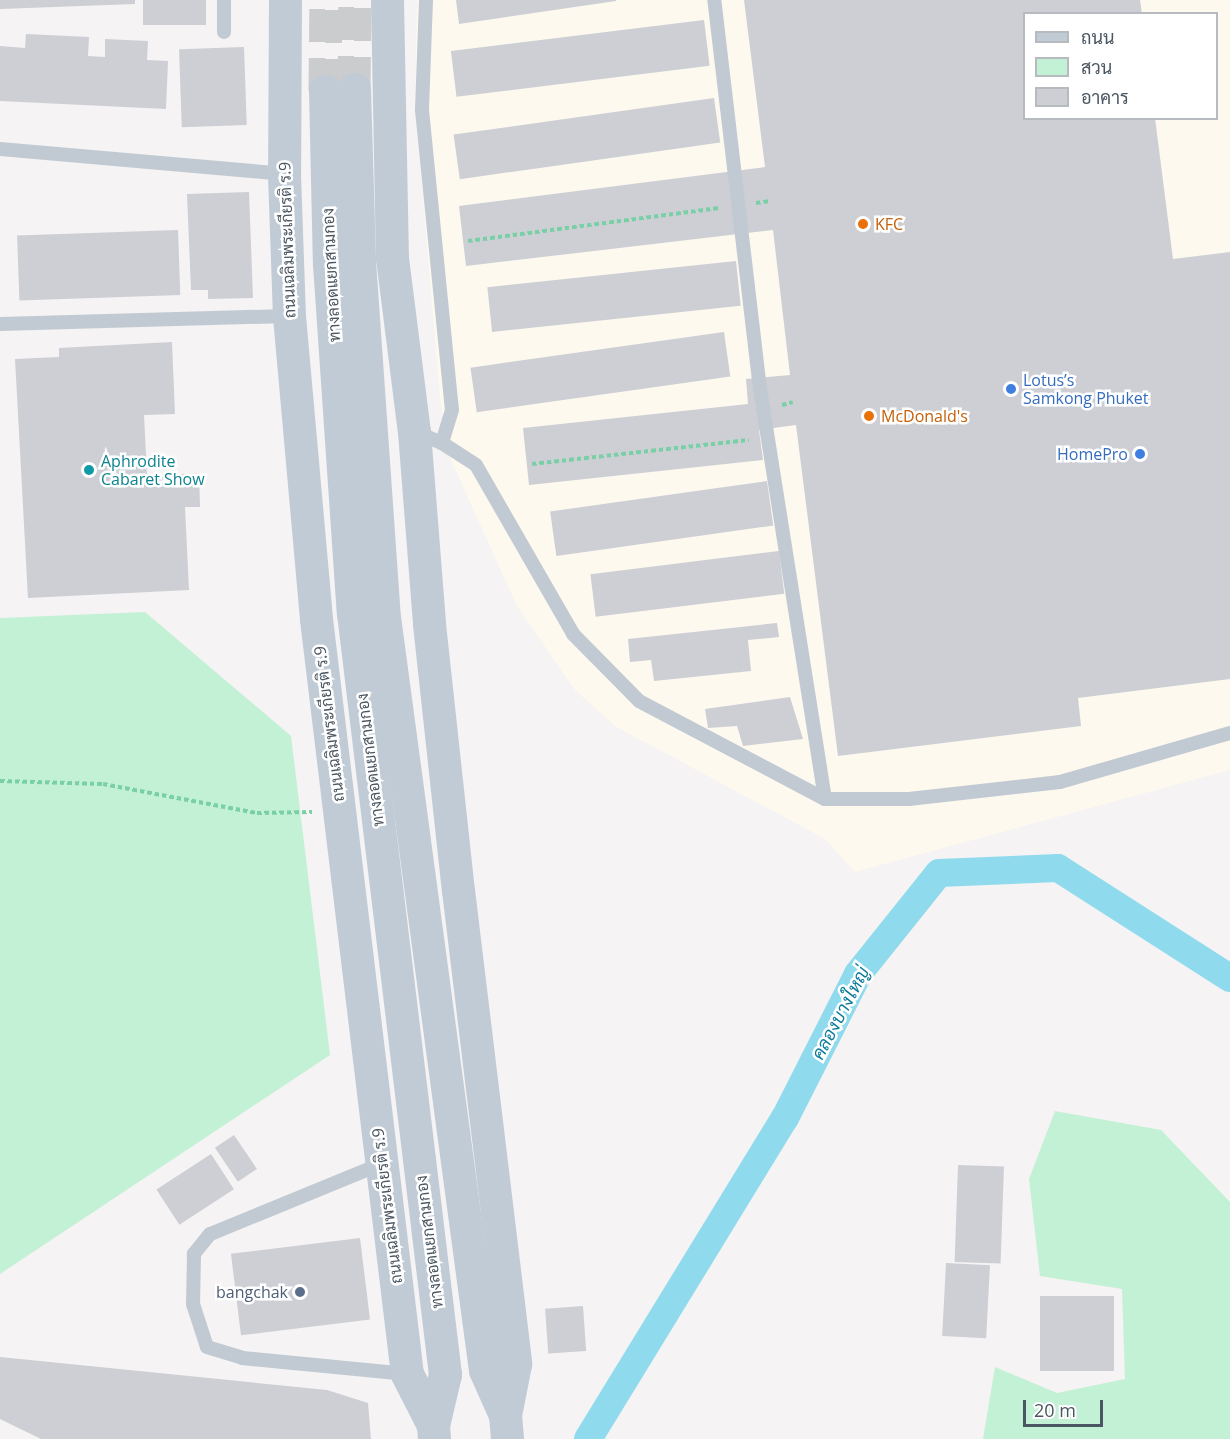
<!DOCTYPE html>
<meta charset="utf-8">
<style>
body{margin:0}
#map{position:relative;width:1230px;height:1439px;overflow:hidden;background:#f5f3f3;font-family:"Open Sans",Sarabun,sans-serif}
div>[style]{position:absolute}
.commercial>*{inset:0;background:#fdf9ef}
.green>*{inset:0;background:#c3f1d5}
.canal>*{height:28px;margin:-14px;padding:0 14px;transform-origin:14px;border-radius:14px;background:#90daee}
.building>*{inset:0;background:#cdcfd5;transform-origin:0 0}
.secondary-tunnel>*{height:33px;margin-top:-16.5px;transform-origin:0;background:repeating-linear-gradient(90deg,#caccce 0 33px,transparent 0 49px)}
.path>*{height:4px;margin-top:-2px;transform-origin:0;background:repeating-linear-gradient(90deg,#7ad0a6 0 4.5px,transparent 0 7.5px)}
.service>*{height:14px;margin:-7px;padding:0 7px;transform-origin:7px;border-radius:7px;background:#c1cad2}
.secondary>*{height:33px;margin:-16.5px;padding:0 16.5px;transform-origin:16.5px;border-radius:16.5px;background:#c1cbd6}
.dots>*{width:16px;height:16px;translate:-50% -50%;box-sizing:border-box;border:3px solid #fff;border-radius:50%}
span{translate:-50% -50%;white-space:nowrap;text-align:center;line-height:1.15;-webkit-text-stroke:5px #fff;paint-order:stroke}
.food-label{font-size:16px;color:#c56008}
.left{translate:0 -50%;text-align:left}
.street-label{font-size:16px;color:#4a5661}
.shop-label{font-size:16px;color:#366cbe}
.right{translate:-100% -50%;text-align:right}
.culture-label{font-size:16px;color:#0d838f}
.service-label{font-size:16px;color:#4e5e75}
.water-label{font-size:18px;color:#0c7c9b;font-style:italic}
.legend{position:absolute;left:1023px;top:12px;width:195px;height:108px;box-sizing:border-box;background:#fff;border:2px solid #b7bbc0;margin:0;padding:8px 10px;list-style:none;font-size:18px;color:#4a5661}
.legend li{display:flex;align-items:center;gap:12px;height:30px}
.legend b{width:30px;border:2px solid #b7bbc0}
.scale{position:absolute;left:1023px;top:1400px;width:80px;height:27px;box-sizing:border-box;border:3px solid #4a5661;border-top:0;padding-left:8px;font-size:18px;line-height:21px;white-space:nowrap;color:#4a5661;-webkit-text-stroke:4px #fff;paint-order:stroke}
</style>
<div id="map">
<div class="commercial">
<div style="clip-path:polygon(evenodd,417px 0,1230px 0,1230px 770px,855px 872px,825px 839px,615px 726px,574px 689px,517px 606px,451px 460px,440px 398px,415px 105px,417px 0,1024px 14px,1216px 14px,1216px 118px,1024px 118px,1024px 14px)"></div>
</div>
<div class="green">
<div style="clip-path:polygon(145px 612px,291px 736px,330px 1055px,0 1274px,0 618px)"></div>
<div style="clip-path:polygon(1055px 1111px,1161px 1130px,1230px 1202px,1230px 1439px,983px 1439px,995px 1367px,1057px 1393px,1125px 1379px,1122px 1289px,1040px 1276px,1029px 1179px)"></div>
</div>
<div class="canal">
<div style="left:588px;top:1439px;width:377px;rotate:-58.5deg"></div>
<div style="left:785px;top:1118px;width:161px;rotate:-63.1deg"></div>
<div style="left:858px;top:974px;width:129px;rotate:-51.3deg"></div>
<div style="left:939px;top:873px;width:119px;rotate:-2.4deg"></div>
<div style="left:1058px;top:868px;width:204px;rotate:32.6deg"></div>
</div>
<div class="building">
<div style="clip-path:polygon(0 0,135px 0,135px 4px,0 9px)"></div>
<div style="left:143px;top:0;width:63px;height:25px"></div>
<div style="clip-path:polygon(456px 0,616px 0,616px 1px,459px 24px)"></div>
<div style="clip-path:polygon(744px 0,1140px 0,1142px 14px,1024px 14px,1024px 118px,1155px 118px,1173px 259px,1230px 252px,1230px 679px,1078px 698px,1081px 726px,838px 756px,796px 425px,759px 430px,763px 460px,529px 485px,523px 428px,748px 404px,746px 379px,790px 375px,773px 230px,466px 266px,459px 206px,765px 167px)"></div>
<div style="left:704px;top:20px;width:46px;height:255px;rotate:83deg"></div>
<div style="clip-path:polygon(26px 34px,89px 37px,88px 56px,105px 57px,105px 39px,148px 41px,147px 60px,168px 61px,166px 109px,0 101px,0 46px,25px 48px)"></div>
<div style="left:244px;top:47px;width:78px;height:65px;rotate:88deg"></div>
<div style="left:714px;top:98px;width:45px;height:263px;rotate:82deg"></div>
<div style="clip-path:polygon(249px 192px,253px 298px,208px 299px,208px 290px,191px 290px,187px 194px)"></div>
<div style="left:178px;top:230px;width:65px;height:161px;rotate:88deg"></div>
<div style="left:736px;top:261px;width:45px;height:250px;rotate:84deg"></div>
<div style="left:724px;top:332px;width:45px;height:256px;rotate:82deg"></div>
<div style="clip-path:polygon(172px 342px,175px 414px,144px 415px,147px 476px,199px 473px,200px 507px,185px 507px,189px 590px,28px 598px,15px 359px,59px 357px,59px 348px)"></div>
<div style="left:767px;top:481px;width:45px;height:219px;rotate:82deg"></div>
<div style="left:779px;top:551px;width:43px;height:190px;rotate:83deg"></div>
<div style="clip-path:polygon(777px 623px,779px 637px,748px 640px,751px 671px,654px 681px,651px 660px,630px 662px,628px 639px)"></div>
<div style="clip-path:polygon(790px 697px,803px 739px,743px 746px,737px 726px,708px 728px,705px 709px)"></div>
<div style="left:234px;top:1135px;width:41px;height:23px;rotate:56deg"></div>
<div style="left:211px;top:1154px;width:42px;height:65px;rotate:57deg"></div>
<div style="left:958px;top:1165px;width:46px;height:97px;rotate:2deg"></div>
<div style="left:360px;top:1238px;width:82px;height:130px;rotate:83deg"></div>
<div style="left:946px;top:1263px;width:44px;height:73px;rotate:3deg"></div>
<div style="left:1040px;top:1296px;width:74px;height:75px"></div>
<div style="left:583px;top:1306px;width:45px;height:38px;rotate:86deg"></div>
<div style="clip-path:polygon(0 1357px,327px 1390px,368px 1403px,371px 1439px,41px 1439px,0 1419px)"></div>
</div>
<div class="secondary-tunnel">
<div style="left:354px;top:89px;width:89px;rotate:-89.4deg"></div>
<div style="left:325px;top:91px;width:91px;rotate:-89.4deg"></div>
</div>
<div class="path">
<div style="left:756px;top:203px;width:14px;rotate:-8deg"></div>
<div style="left:468px;top:241px;width:253px;rotate:-7.5deg"></div>
<div style="left:782px;top:405px;width:11px;rotate:-15deg"></div>
<div style="left:532px;top:464px;width:218px;rotate:-6.3deg"></div>
<div style="left:0;top:781px;width:103px;rotate:1.7deg"></div>
<div style="left:103px;top:784px;width:157px;rotate:10.7deg"></div>
<div style="left:257px;top:813px;width:55px;rotate:-1deg"></div>
</div>
<div class="service">
<div style="left:224px;top:0;width:32px;rotate:90deg"></div>
<div style="left:426px;top:0;width:110px;rotate:92.1deg"></div>
<div style="left:422px;top:110px;width:301px;rotate:84.3deg"></div>
<div style="left:452px;top:410px;width:34px;rotate:107deg"></div>
<div style="left:0;top:149px;width:285px;rotate:5deg"></div>
<div style="left:0;top:324px;width:289px;rotate:-1.6deg"></div>
<div style="left:416px;top:432px;width:28px;rotate:23deg"></div>
<div style="left:442px;top:443px;width:40px;rotate:32.9deg"></div>
<div style="left:476px;top:465px;width:195px;rotate:60.1deg"></div>
<div style="left:573px;top:634px;width:94px;rotate:45.4deg"></div>
<div style="left:639px;top:701px;width:210px;rotate:27.8deg"></div>
<div style="left:825px;top:799px;width:415px;rotate:-99deg"></div>
<div style="left:760px;top:389px;width:392px;rotate:-96.7deg"></div>
<div style="left:825px;top:799px;width:84px"></div>
<div style="left:909px;top:799px;width:152px;rotate:-6.4deg"></div>
<div style="left:1060px;top:782px;width:177px;rotate:-16.1deg"></div>
<div style="left:381px;top:1164px;width:185px;rotate:157.7deg"></div>
<div style="left:210px;top:1234px;width:26px;rotate:129deg"></div>
<div style="left:194px;top:1254px;width:50px;rotate:91.1deg"></div>
<div style="left:193px;top:1304px;width:45px;rotate:72deg"></div>
<div style="left:207px;top:1347px;width:37px;rotate:17deg"></div>
<div style="left:242px;top:1358px;width:166px;rotate:5.5deg"></div>
</div>
<div class="secondary">
<div style="left:285px;top:0;width:174px;rotate:90.3deg"></div>
<div style="left:284px;top:174px;width:142px;rotate:88deg"></div>
<div style="left:289px;top:316px;width:304px;rotate:84.9deg"></div>
<div style="left:316px;top:619px;width:760px;rotate:83.13deg"></div>
<div style="left:407px;top:1374px;width:57px;rotate:63deg"></div>
<div style="left:433px;top:1425px;width:14px;rotate:86deg"></div>
<div style="left:387px;top:0;width:258px;rotate:88.9deg"></div>
<div style="left:392px;top:258px;width:175px;rotate:82.8deg"></div>
<div style="left:414px;top:432px;width:193px;rotate:85.5deg"></div>
<div style="left:429px;top:624px;width:268px;rotate:83.8deg"></div>
<div style="left:458px;top:890px;width:477px;rotate:83.1deg"></div>
<div style="left:515px;top:1364px;width:52px;rotate:101.1deg"></div>
<div style="left:505px;top:1415px;width:24px;rotate:85deg"></div>
<div style="left:354px;top:89px;width:172px;rotate:88.3deg"></div>
<div style="left:359px;top:261px;width:357px;rotate:86deg"></div>
<div style="left:384px;top:617px;width:760px;rotate:82.36deg"></div>
<div style="left:485px;top:1370px;width:49px;rotate:66deg"></div>
<div style="left:325px;top:91px;width:173px;rotate:88.7deg"></div>
<div style="left:329px;top:264px;width:350px;rotate:86.1deg"></div>
<div style="left:353px;top:613px;width:767px;rotate:83.11deg"></div>
<div style="left:445px;top:1374px;width:52px;rotate:103.2deg"></div>
</div>
<div class="dots">
<div style="left:863px;top:224px;background:#e8710a"></div>
<div style="left:1011px;top:389px;background:#3f7fe0"></div>
<div style="left:869px;top:416px;background:#e8710a"></div>
<div style="left:1140px;top:454px;background:#3f7fe0"></div>
<div style="left:89px;top:470px;background:#0f9aa8"></div>
<div style="left:300px;top:1292px;background:#5c6f8a"></div>
</div>
<div class="food-label">
<span class="left" style="left:875px;top:224px">KFC</span>
<span class="left" style="left:881px;top:416px">McDonald's</span>
</div>
<div class="street-label">
<span style="left:287px;top:240px;rotate:-92deg">ถนนเฉลิมพระเกียรติ ร.9</span>
<span style="left:331px;top:275px;rotate:-93deg">ทางลอดแยกสามกอง</span>
<span style="left:329px;top:724px;rotate:-97deg">ถนนเฉลิมพระเกียรติ ร.9</span>
<span style="left:370px;top:760px;rotate:-97deg">ทางลอดแยกสามกอง</span>
<span style="left:387px;top:1206px;rotate:-97deg">ถนนเฉลิมพระเกียรติ ร.9</span>
<span style="left:429px;top:1242px;rotate:-97deg">ทางลอดแยกสามกอง</span>
</div>
<div class="shop-label">
<span class="left" style="left:1023px;top:389px">Lotus’s<br>Samkong Phuket</span>
<span class="right" style="left:1128px;top:454px">HomePro</span>
</div>
<div class="culture-label">
<span class="left" style="left:101px;top:470px">Aphrodite<br>Cabaret Show</span>
</div>
<div class="service-label">
<span class="right" style="left:288px;top:1292px">bangchak</span>
</div>
<div class="water-label">
<span style="left:840px;top:1013px;rotate:-62deg">คลองบางใหญ่</span>
</div>
<ul class="legend">
<li><b style="height:8px;background:#c1cbd6"></b>ถนน</li>
<li><b style="height:16px;background:#c3f1d5"></b>สวน</li>
<li><b style="height:16px;background:#cdcfd5"></b>อาคาร</li>
</ul>
<div class="scale">20 m</div>
</div>
